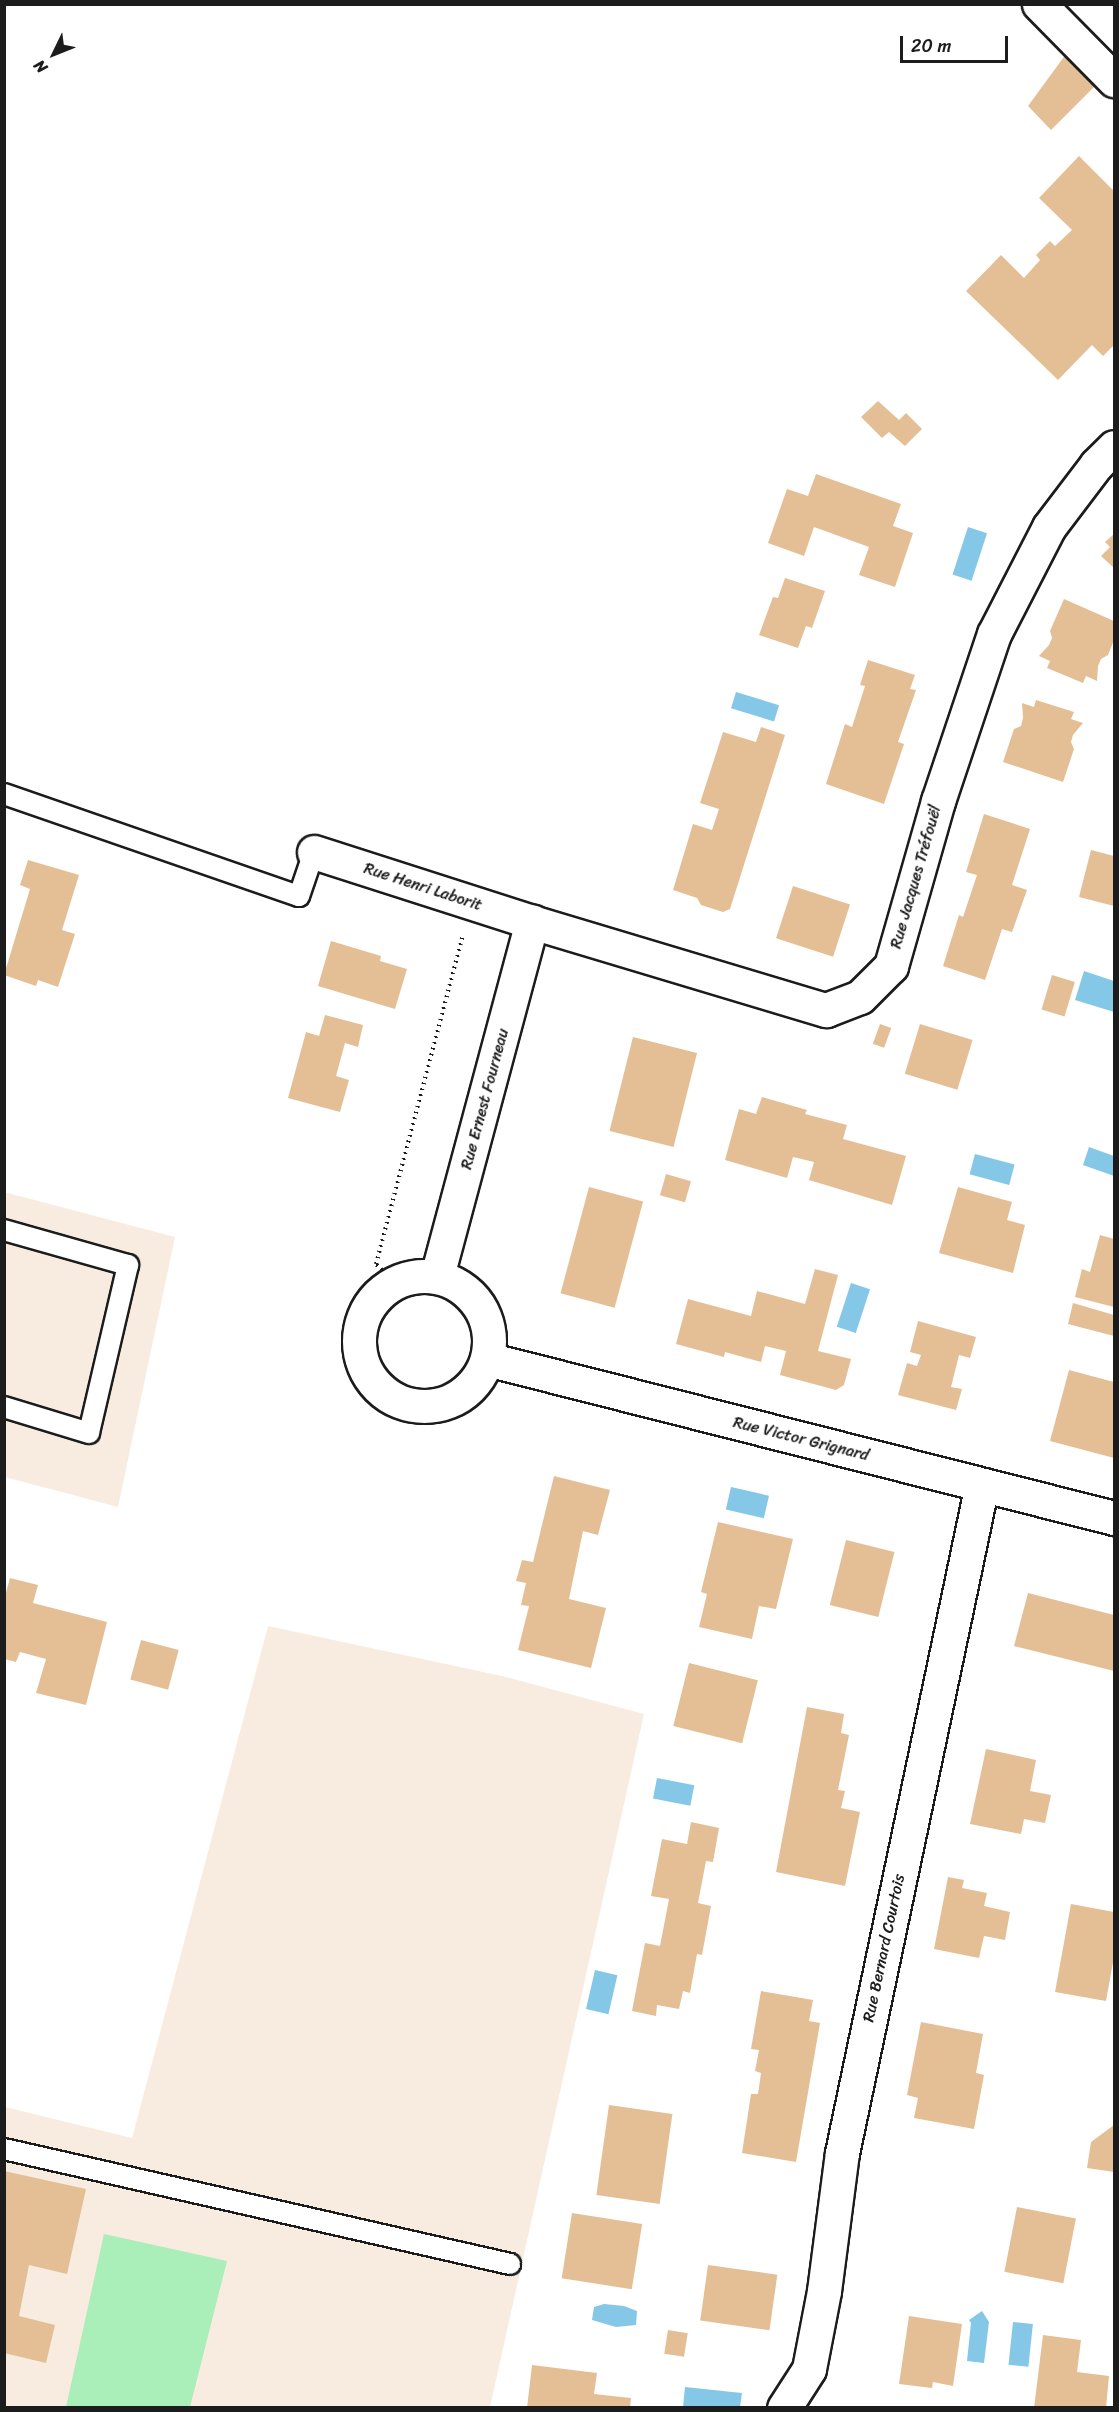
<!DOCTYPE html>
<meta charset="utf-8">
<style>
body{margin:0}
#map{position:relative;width:1119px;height:2412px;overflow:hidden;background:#fff;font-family:Sriracha,sans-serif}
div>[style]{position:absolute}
.built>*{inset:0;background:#f7ecdf}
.green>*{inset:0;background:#aaeeb9}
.water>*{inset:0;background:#85c7e6;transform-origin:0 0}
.building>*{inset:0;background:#e4bf95;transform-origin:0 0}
.path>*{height:4px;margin-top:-2px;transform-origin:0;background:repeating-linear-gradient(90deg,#1c1c1c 0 1.5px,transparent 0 6px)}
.roads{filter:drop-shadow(2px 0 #1c1c1c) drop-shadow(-2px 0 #1c1c1c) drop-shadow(0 2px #1c1c1c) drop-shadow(0 -2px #1c1c1c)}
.lane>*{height:20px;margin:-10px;padding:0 10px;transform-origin:10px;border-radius:10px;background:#fff}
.street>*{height:33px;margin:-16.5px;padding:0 16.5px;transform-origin:16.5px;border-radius:16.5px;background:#fff}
.street>.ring{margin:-16.5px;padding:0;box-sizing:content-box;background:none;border:33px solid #fff;border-radius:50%}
span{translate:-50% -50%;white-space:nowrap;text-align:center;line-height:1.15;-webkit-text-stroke:4.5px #fff;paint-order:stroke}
.street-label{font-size:16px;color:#1c1c1c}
.frame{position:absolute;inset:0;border:6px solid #1c1c1c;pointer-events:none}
.north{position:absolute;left:24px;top:24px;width:60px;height:60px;-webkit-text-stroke:4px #fff;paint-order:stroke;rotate:227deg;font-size:16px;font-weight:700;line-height:24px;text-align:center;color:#1c1c1c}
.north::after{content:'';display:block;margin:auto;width:21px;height:27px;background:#1c1c1c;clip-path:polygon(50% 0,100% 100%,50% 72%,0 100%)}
.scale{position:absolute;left:900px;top:36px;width:108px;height:27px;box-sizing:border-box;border:3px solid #1c1c1c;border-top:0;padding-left:8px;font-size:18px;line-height:21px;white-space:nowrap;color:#1c1c1c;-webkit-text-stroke:4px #fff;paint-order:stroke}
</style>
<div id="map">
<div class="built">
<div style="clip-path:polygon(4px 1192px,175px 1237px,118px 1507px,5px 1477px)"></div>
<div style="clip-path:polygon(268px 1626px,502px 1676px,644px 1714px,490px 2407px,5px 2408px,5px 2107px,132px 2138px)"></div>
</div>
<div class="green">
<div style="clip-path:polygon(104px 2234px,227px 2261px,190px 2407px,66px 2407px)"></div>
</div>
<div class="water">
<div style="left:968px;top:527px;width:20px;height:50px;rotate:18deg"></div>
<div style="left:736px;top:692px;width:45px;height:17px;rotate:17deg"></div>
<div style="clip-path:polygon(1084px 971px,1114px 981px,1114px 1012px,1075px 1000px)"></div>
<div style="clip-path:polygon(1089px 1147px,1114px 1156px,1114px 1176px,1083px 1165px)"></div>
<div style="left:975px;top:1154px;width:41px;height:21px;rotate:15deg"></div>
<div style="left:851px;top:1283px;width:20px;height:46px;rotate:18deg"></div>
<div style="left:731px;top:1487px;width:39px;height:23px;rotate:13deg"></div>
<div style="left:657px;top:1778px;width:38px;height:21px;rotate:11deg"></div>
<div style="left:595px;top:1970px;width:23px;height:40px;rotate:13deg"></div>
<div style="clip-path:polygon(604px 2304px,624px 2306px,637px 2311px,636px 2325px,616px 2327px,592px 2320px,594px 2307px)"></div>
<div style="clip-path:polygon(982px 2311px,989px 2322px,984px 2363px,967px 2361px,971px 2323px,969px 2320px)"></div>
<div style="left:1013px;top:2322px;width:20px;height:43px;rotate:6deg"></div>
<div style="clip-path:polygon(685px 2387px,742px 2393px,740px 2407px,683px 2407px)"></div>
</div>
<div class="building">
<div style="clip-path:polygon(1066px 54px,1096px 85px,1051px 130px,1028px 106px)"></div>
<div style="clip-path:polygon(1079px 156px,1114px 191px,1114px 345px,1103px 356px,1092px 345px,1058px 380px,966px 291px,1001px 255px,1024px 278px,1040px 260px,1036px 255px,1050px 241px,1055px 246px,1072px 230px,1039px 198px)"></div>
<div style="clip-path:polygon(878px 401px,899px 420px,906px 413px,922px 429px,905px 446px,889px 432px,882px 438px,861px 417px)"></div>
<div style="clip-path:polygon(816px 474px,901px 504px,893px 526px,913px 533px,895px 587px,859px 575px,869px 547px,814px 527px,804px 556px,768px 543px,787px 489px,808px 496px)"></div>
<div style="clip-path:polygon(1114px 534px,1114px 568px,1101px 556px,1110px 547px,1105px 542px)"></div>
<div style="clip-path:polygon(785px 578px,825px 591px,812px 628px,806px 626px,798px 648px,759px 635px,773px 597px,778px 598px)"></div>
<div style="clip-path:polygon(1064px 599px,1114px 621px,1114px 640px,1108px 655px,1101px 659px,1098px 666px,1097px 681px,1086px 676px,1083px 683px,1047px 668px,1050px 661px,1039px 656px,1049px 645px,1052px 638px,1050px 631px)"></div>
<div style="clip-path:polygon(868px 660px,915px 675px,910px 689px,916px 690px,898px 742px,904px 744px,884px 804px,826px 784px,845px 724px,852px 727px,865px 686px,860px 685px)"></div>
<div style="clip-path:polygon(1036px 700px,1074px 712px,1071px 719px,1083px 723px,1073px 735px,1071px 742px,1074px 749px,1063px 782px,1003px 762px,1014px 729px,1021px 726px,1023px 718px,1022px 703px,1034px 707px)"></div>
<div style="clip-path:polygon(761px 727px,785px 735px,730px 909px,723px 912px,701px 905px,697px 898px,673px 890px,693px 824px,712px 830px,719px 809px,700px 803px,723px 732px,756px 742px)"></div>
<div style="clip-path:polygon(984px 814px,1030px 829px,1012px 885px,1027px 890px,1012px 932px,1002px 929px,985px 980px,943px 966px,959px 915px,963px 917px,977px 875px,966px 872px)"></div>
<div style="clip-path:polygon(1091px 850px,1114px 856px,1114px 906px,1079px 897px)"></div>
<div style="clip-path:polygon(28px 860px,79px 875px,62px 930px,75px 934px,58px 987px,38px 980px,36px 986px,4px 975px,30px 889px,20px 885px)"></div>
<div style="left:793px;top:886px;width:60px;height:55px;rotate:18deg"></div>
<div style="clip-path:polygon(331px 941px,381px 956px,380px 961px,407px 969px,395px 1009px,318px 986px)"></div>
<div style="left:1052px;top:975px;width:24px;height:36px;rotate:17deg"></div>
<div style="clip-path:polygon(325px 1015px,363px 1025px,358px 1047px,345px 1043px,336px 1076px,349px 1080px,340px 1112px,288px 1098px,306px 1032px,319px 1036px)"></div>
<div style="left:880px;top:1024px;width:12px;height:21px;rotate:20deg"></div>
<div style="left:920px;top:1024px;width:55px;height:52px;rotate:17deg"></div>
<div style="left:633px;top:1037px;width:66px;height:97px;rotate:14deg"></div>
<div style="clip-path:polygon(762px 1097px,807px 1110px,805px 1114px,847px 1125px,843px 1139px,906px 1156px,892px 1205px,809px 1180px,814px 1162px,793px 1157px,787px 1178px,725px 1160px,739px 1109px,756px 1114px)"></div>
<div style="left:666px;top:1174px;width:26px;height:22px;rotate:16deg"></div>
<div style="left:589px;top:1187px;width:56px;height:110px;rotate:15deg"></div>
<div style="clip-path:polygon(958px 1187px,1012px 1202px,1007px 1220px,1025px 1225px,1013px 1273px,939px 1253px)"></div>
<div style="clip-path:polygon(1100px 1235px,1114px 1239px,1114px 1307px,1075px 1297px,1082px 1269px,1090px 1272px)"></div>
<div style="clip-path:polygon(815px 1269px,838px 1275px,818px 1351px,851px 1359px,844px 1385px,836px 1390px,780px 1375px,786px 1351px,765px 1346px,761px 1362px,725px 1352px,724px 1357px,676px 1344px,688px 1299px,751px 1316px,757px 1291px,805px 1304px)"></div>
<div style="clip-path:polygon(1073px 1303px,1114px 1315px,1114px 1336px,1068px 1324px)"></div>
<div style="clip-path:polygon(918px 1321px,976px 1337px,970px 1358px,959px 1355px,951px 1387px,962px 1389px,956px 1410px,898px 1395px,907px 1363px,917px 1366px,921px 1355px,910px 1352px)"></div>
<div style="clip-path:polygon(1069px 1370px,1114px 1382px,1114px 1458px,1050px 1441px)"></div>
<div style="clip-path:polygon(554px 1476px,610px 1490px,598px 1535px,583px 1531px,569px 1599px,606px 1608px,591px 1668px,518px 1650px,529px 1606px,521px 1605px,526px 1583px,516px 1581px,522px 1560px,533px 1562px)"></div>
<div style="clip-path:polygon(718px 1522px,793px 1539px,776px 1609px,759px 1606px,752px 1639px,699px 1627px,707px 1594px,701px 1592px)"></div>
<div style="left:846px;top:1540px;width:50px;height:67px;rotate:14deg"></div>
<div style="clip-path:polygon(10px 1578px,38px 1585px,33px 1603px,107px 1622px,86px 1705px,36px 1693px,46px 1659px,20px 1652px,16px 1662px,4px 1659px,4px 1600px)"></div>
<div style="clip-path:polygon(1028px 1593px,1114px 1615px,1114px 1671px,1014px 1646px)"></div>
<div style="left:141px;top:1640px;width:39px;height:41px;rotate:15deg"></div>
<div style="left:689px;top:1663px;width:71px;height:65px;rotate:14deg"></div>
<div style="clip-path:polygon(807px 1707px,844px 1714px,841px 1733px,849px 1735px,838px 1790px,845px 1791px,841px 1808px,860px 1812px,845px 1886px,776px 1872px)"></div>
<div style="clip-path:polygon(986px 1749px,1036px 1760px,1030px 1791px,1051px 1795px,1045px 1823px,1024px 1819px,1021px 1834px,970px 1824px)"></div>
<div style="clip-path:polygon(691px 1822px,719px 1828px,713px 1862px,706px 1861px,698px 1903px,711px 1906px,702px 1955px,697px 1954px,690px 1993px,683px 1991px,679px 2009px,657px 2005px,656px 2016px,632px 2011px,645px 1943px,660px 1946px,669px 1899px,651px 1896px,662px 1839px,687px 1844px)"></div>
<div style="clip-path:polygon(948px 1877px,964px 1880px,962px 1888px,987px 1893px,984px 1906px,1010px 1912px,1005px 1940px,984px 1936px,979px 1958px,934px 1949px)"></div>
<div style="clip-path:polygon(1071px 1904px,1114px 1912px,1114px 1957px,1106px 2001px,1055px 1992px)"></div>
<div style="clip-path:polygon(761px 1991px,813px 2000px,809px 2021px,820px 2023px,796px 2162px,742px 2153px,751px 2094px,758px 2094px,761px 2073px,755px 2071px,759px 2050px,751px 2049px)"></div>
<div style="clip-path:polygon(921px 2022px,983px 2034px,976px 2073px,984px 2075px,974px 2129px,914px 2118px,918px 2098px,907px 2095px)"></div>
<div style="left:609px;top:2105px;width:64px;height:91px;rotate:8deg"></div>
<div style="clip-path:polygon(1114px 2125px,1114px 2172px,1087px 2168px,1091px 2142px)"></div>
<div style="clip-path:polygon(4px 2171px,86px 2189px,67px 2274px,29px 2265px,19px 2316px,55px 2325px,46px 2363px,4px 2353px)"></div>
<div style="left:1017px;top:2207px;width:60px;height:66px;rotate:11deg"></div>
<div style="left:572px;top:2213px;width:71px;height:66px;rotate:9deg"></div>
<div style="left:708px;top:2265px;width:70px;height:56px;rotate:8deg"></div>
<div style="clip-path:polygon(909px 2316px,962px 2324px,953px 2386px,933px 2382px,932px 2388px,899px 2384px)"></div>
<div style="left:668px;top:2330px;width:20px;height:24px;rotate:9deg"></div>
<div style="clip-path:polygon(1043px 2335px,1081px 2340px,1077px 2372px,1109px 2376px,1106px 2408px,1034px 2408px)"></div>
<div style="clip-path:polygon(532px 2365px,597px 2373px,594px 2394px,631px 2398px,630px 2408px,527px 2408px)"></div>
</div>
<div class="path">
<div style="left:395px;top:1282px;width:26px;rotate:-137deg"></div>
<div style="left:376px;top:1264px;width:340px;rotate:-75.2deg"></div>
</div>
<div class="roads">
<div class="lane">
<div style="left:4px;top:794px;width:312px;rotate:19.1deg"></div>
<div style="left:299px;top:896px;width:46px;rotate:-71.2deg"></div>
<div style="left:4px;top:1230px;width:129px;rotate:15.8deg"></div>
<div style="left:128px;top:1265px;width:172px;rotate:103.1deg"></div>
<div style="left:89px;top:1433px;width:89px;rotate:-163deg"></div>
<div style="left:4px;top:2149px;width:519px;rotate:12.8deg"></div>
</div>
<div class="street">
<div style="left:1039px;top:4px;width:107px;rotate:45.4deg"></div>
<div style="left:314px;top:852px;width:229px;rotate:17.8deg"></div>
<div style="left:532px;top:922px;width:307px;rotate:16.7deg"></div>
<div style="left:826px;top:1010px;width:36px;rotate:-21deg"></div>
<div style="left:860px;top:997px;width:44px;rotate:-45deg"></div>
<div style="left:891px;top:966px;width:172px;rotate:-74.1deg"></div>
<div style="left:938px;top:801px;width:176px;rotate:-71.5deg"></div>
<div style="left:994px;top:634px;width:120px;rotate:-62.8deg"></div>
<div style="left:1049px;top:527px;width:78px;rotate:-52.8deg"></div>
<div style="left:1096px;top:465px;width:25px;rotate:-45deg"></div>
<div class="ring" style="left:359px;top:1276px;width:97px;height:97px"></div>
<div style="left:437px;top:1276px;width:367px;rotate:-75deg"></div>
<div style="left:487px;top:1359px;width:647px;rotate:14.23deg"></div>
<div style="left:784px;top:2408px;width:46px;rotate:-57.3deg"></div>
<div style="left:809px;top:2369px;width:79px;rotate:-79.1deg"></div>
<div style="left:824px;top:2291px;width:139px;rotate:-82.6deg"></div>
<div style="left:842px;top:2153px;width:683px;rotate:-78.18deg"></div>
</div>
</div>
<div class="street-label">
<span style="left:916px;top:877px;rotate:-74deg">Rue Jacques Tréfouël</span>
<span style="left:423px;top:887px;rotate:18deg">Rue Henri Laborit</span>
<span style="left:485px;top:1099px;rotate:-75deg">Rue Ernest Fourneau</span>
<span style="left:801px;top:1439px;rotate:14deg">Rue Victor Grignard</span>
<span style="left:884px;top:1948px;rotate:-78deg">Rue Bernard Courtois</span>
</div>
<div class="frame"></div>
<div class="north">N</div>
<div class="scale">20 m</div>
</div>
